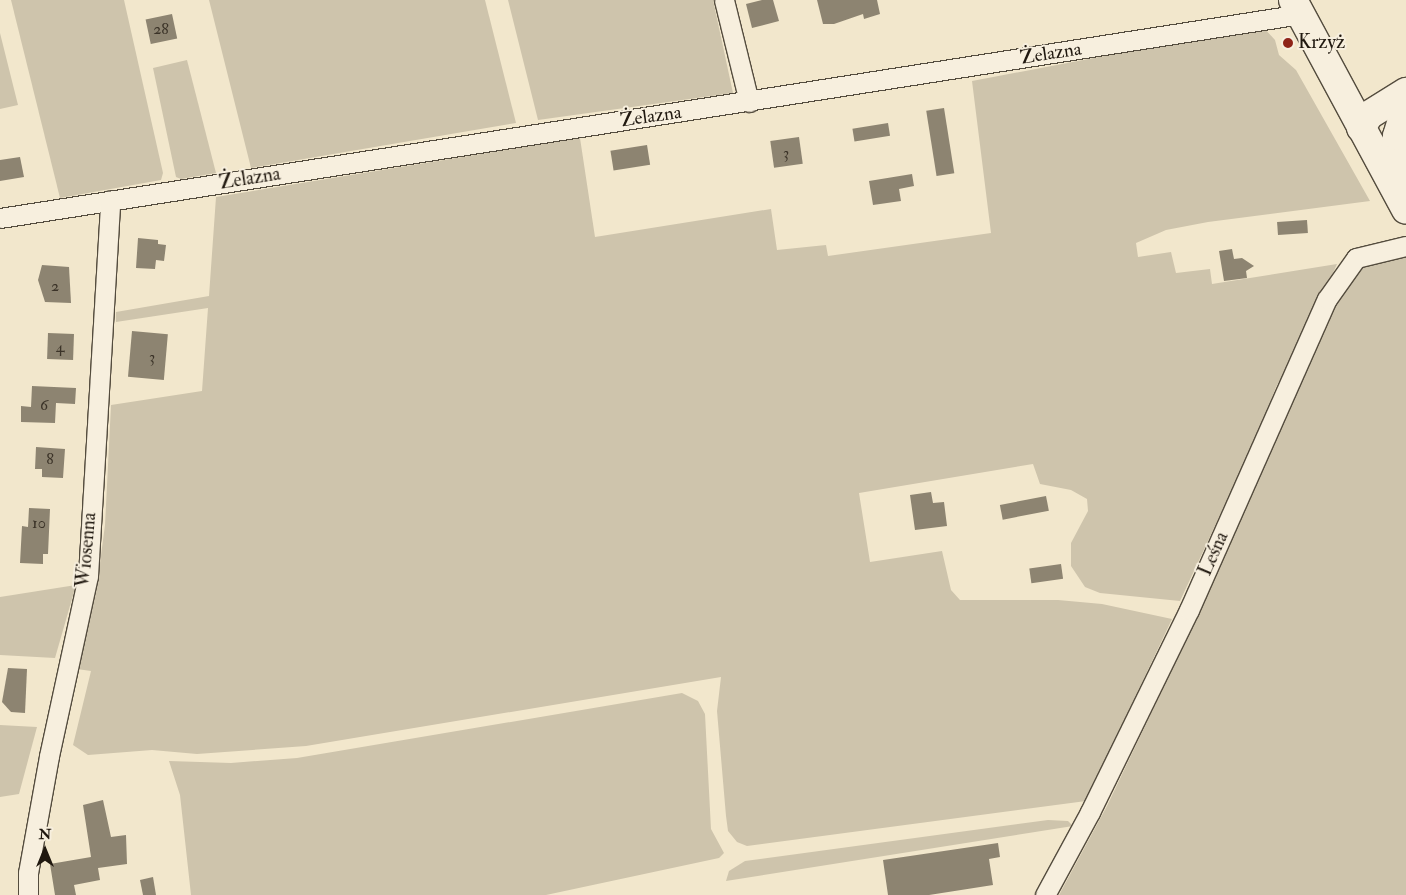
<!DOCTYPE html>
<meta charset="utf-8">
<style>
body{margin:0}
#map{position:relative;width:1406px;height:895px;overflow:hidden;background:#f2e7cc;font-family:"IM FELL Double Pica",serif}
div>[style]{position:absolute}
.green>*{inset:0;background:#cec4ac}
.building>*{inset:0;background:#8d8471;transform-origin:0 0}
.roads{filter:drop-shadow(1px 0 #544c3e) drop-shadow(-1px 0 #544c3e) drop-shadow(0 1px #544c3e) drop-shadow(0 -1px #544c3e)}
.street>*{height:19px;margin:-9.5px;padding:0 9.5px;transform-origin:9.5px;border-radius:9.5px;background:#f7efde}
.secondary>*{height:28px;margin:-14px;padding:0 14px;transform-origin:14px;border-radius:14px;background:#f7efde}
.dots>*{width:14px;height:14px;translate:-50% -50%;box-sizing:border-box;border:2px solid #f7efde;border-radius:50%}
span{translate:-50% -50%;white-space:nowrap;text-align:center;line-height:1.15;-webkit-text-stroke:4px #f7efde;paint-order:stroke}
.number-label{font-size:16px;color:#3b3328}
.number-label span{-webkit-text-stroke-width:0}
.poi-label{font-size:19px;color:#20180f}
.left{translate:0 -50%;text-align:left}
.street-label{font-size:19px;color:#20180f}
.north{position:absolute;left:20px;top:825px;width:50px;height:50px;-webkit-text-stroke:4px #f7efde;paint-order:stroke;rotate:0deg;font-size:14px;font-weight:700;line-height:20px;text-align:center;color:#20180f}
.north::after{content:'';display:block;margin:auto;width:18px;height:22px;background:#20180f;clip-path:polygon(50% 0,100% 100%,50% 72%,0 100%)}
</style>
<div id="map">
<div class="green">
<div style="clip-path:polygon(11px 0,124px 0,163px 173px,161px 180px,60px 198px)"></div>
<div style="clip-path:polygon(209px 0,485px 0,516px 123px,251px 168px)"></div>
<div style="clip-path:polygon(508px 0,713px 0,733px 93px,538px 120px)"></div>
<div style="clip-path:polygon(1262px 26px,1275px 40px,1279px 55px,1296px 70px,1370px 201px,1208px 222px,1166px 230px,1136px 243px,1138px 257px,1171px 252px,1176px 273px,1210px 269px,1212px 284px,1337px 264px,1307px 331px,1276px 387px,1261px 427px,1180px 601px,1100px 593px,1085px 587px,1071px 566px,1071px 543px,1088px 511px,1087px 499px,1071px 490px,1040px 484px,1033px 464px,859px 493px,870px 562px,942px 551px,951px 590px,960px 600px,1058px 600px,1102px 604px,1172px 619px,1086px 801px,747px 846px,737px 842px,728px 831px,726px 816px,717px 711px,721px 677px,306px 746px,197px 754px,152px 750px,88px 755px,73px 745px,91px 671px,77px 669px,96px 593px,105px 525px,111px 405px,202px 391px,208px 308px,116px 322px,116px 312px,209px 296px,216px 197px,580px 138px,595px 237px,771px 209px,777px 250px,826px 245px,828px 256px,991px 233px,972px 81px)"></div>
<div style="clip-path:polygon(0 33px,18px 105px,0 109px)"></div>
<div style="clip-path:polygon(187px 60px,216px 173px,181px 179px,176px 177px,153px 68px)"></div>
<div style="clip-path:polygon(1406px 254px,1406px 895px,1059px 895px,1107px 806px,1205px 600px,1345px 283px,1360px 261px)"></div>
<div style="clip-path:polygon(76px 585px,55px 658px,0 655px,0 597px)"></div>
<div style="clip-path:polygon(682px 693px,698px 701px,705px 714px,711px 829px,724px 853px,719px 858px,546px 895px,191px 895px,180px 795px,169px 761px,231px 763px,297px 758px)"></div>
<div style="clip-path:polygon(0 725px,37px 727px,19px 794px,0 797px)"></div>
<div style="clip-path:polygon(1048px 820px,1068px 821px,1073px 826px,726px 881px,729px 871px,745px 861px)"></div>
</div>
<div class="building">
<div style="clip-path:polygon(762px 0,773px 0,779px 21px,752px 28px,746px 4px)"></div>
<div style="clip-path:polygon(817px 0,877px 0,880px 14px,864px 19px,863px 14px,834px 24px,823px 24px)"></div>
<div style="left:172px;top:14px;width:25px;height:27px;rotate:78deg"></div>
<div style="left:944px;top:108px;width:66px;height:18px;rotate:81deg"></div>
<div style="left:888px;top:123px;width:13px;height:36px;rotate:81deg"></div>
<div style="left:799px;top:137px;width:27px;height:29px;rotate:82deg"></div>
<div style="left:647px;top:145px;width:20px;height:37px;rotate:81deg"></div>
<div style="clip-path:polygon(20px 157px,24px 177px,0 181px,0 160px)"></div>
<div style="clip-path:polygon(912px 174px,914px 186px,899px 189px,901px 201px,873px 205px,869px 181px)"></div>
<div style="left:1307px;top:220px;width:13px;height:30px;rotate:86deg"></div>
<div style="clip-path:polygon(138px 238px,158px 240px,158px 244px,166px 245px,164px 261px,156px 260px,155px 269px,136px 268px)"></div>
<div style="clip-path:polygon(1232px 249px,1234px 259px,1242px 258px,1254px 266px,1246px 271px,1247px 278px,1224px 281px,1219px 251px)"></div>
<div style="clip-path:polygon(42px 265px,69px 267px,71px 303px,45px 302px,38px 280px)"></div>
<div style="left:132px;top:331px;width:36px;height:46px;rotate:5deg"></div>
<div style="left:48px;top:333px;width:26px;height:26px;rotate:2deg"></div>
<div style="clip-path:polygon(32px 386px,76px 388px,75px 404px,56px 403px,55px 423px,21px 422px,21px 406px,31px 407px)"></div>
<div style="clip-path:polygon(36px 447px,65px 449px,63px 478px,42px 477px,42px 469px,35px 469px)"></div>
<div style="clip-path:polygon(931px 492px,933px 503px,944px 502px,947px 526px,915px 530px,910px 495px)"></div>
<div style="left:1046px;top:496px;width:15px;height:47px;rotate:79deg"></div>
<div style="clip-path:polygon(29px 508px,50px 509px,48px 554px,43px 554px,43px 564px,20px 563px,22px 526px,28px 527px)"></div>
<div style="left:1061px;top:564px;width:15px;height:32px;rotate:82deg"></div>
<div style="clip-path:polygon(8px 668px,27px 669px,25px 713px,11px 712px,2px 702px)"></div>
<div style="clip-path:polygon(103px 800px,111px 837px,126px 835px,127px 864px,98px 868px,100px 880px,74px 885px,76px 895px,55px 895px,50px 864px,91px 857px,83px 805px)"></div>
<div style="clip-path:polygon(998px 843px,1000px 857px,989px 859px,993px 885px,929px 895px,888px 895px,883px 860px)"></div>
<div style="clip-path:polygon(153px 877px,156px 895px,143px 895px,140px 880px)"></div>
</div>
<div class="roads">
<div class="street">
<div style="left:724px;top:0;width:105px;rotate:76.2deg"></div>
<div style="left:0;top:218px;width:1317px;rotate:-8.91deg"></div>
<div style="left:28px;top:895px;width:22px;rotate:-90deg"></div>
<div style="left:28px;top:873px;width:119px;rotate:-79.8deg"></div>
<div style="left:49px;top:756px;width:184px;rotate:-77.8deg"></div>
<div style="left:88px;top:576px;width:376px;rotate:-86.6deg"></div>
<div style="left:1045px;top:895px;width:94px;rotate:-61.5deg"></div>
<div style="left:1090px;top:812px;width:225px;rotate:-63.9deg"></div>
<div style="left:1189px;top:610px;width:340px;rotate:-66.1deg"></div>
<div style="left:1327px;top:299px;width:50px;rotate:-54.7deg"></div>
<div style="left:1356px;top:258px;width:51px;rotate:-13.5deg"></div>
</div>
<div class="secondary">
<div style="left:1293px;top:0;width:238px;rotate:61.7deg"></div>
<div style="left:1361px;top:128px;width:15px;rotate:-58deg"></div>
<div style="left:1369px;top:115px;width:44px;rotate:-31.9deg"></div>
<div style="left:1392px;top:182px;width:46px;rotate:-83.8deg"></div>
<div style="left:1397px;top:136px;width:30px;rotate:-73deg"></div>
</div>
</div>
<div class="dots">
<div style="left:1288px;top:43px;background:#8f2418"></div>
</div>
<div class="number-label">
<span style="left:161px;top:29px">28</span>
<span style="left:786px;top:153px">3</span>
<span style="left:55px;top:286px">2</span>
<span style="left:60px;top:347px">4</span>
<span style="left:152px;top:357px">3</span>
<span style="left:44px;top:405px">6</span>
<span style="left:50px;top:459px">8</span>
<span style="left:39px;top:523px">10</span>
</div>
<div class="poi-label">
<span class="left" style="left:1298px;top:43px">Krzyż</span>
</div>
<div class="street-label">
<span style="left:1051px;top:54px;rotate:-9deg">Żelazna</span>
<span style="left:651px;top:117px;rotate:-8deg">Żelazna</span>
<span style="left:250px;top:179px;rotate:-9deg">Żelazna</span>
<span style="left:87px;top:550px;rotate:-85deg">Wiosenna</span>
<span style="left:1214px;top:554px;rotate:-66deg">Leśna</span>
</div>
<div class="north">N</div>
</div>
